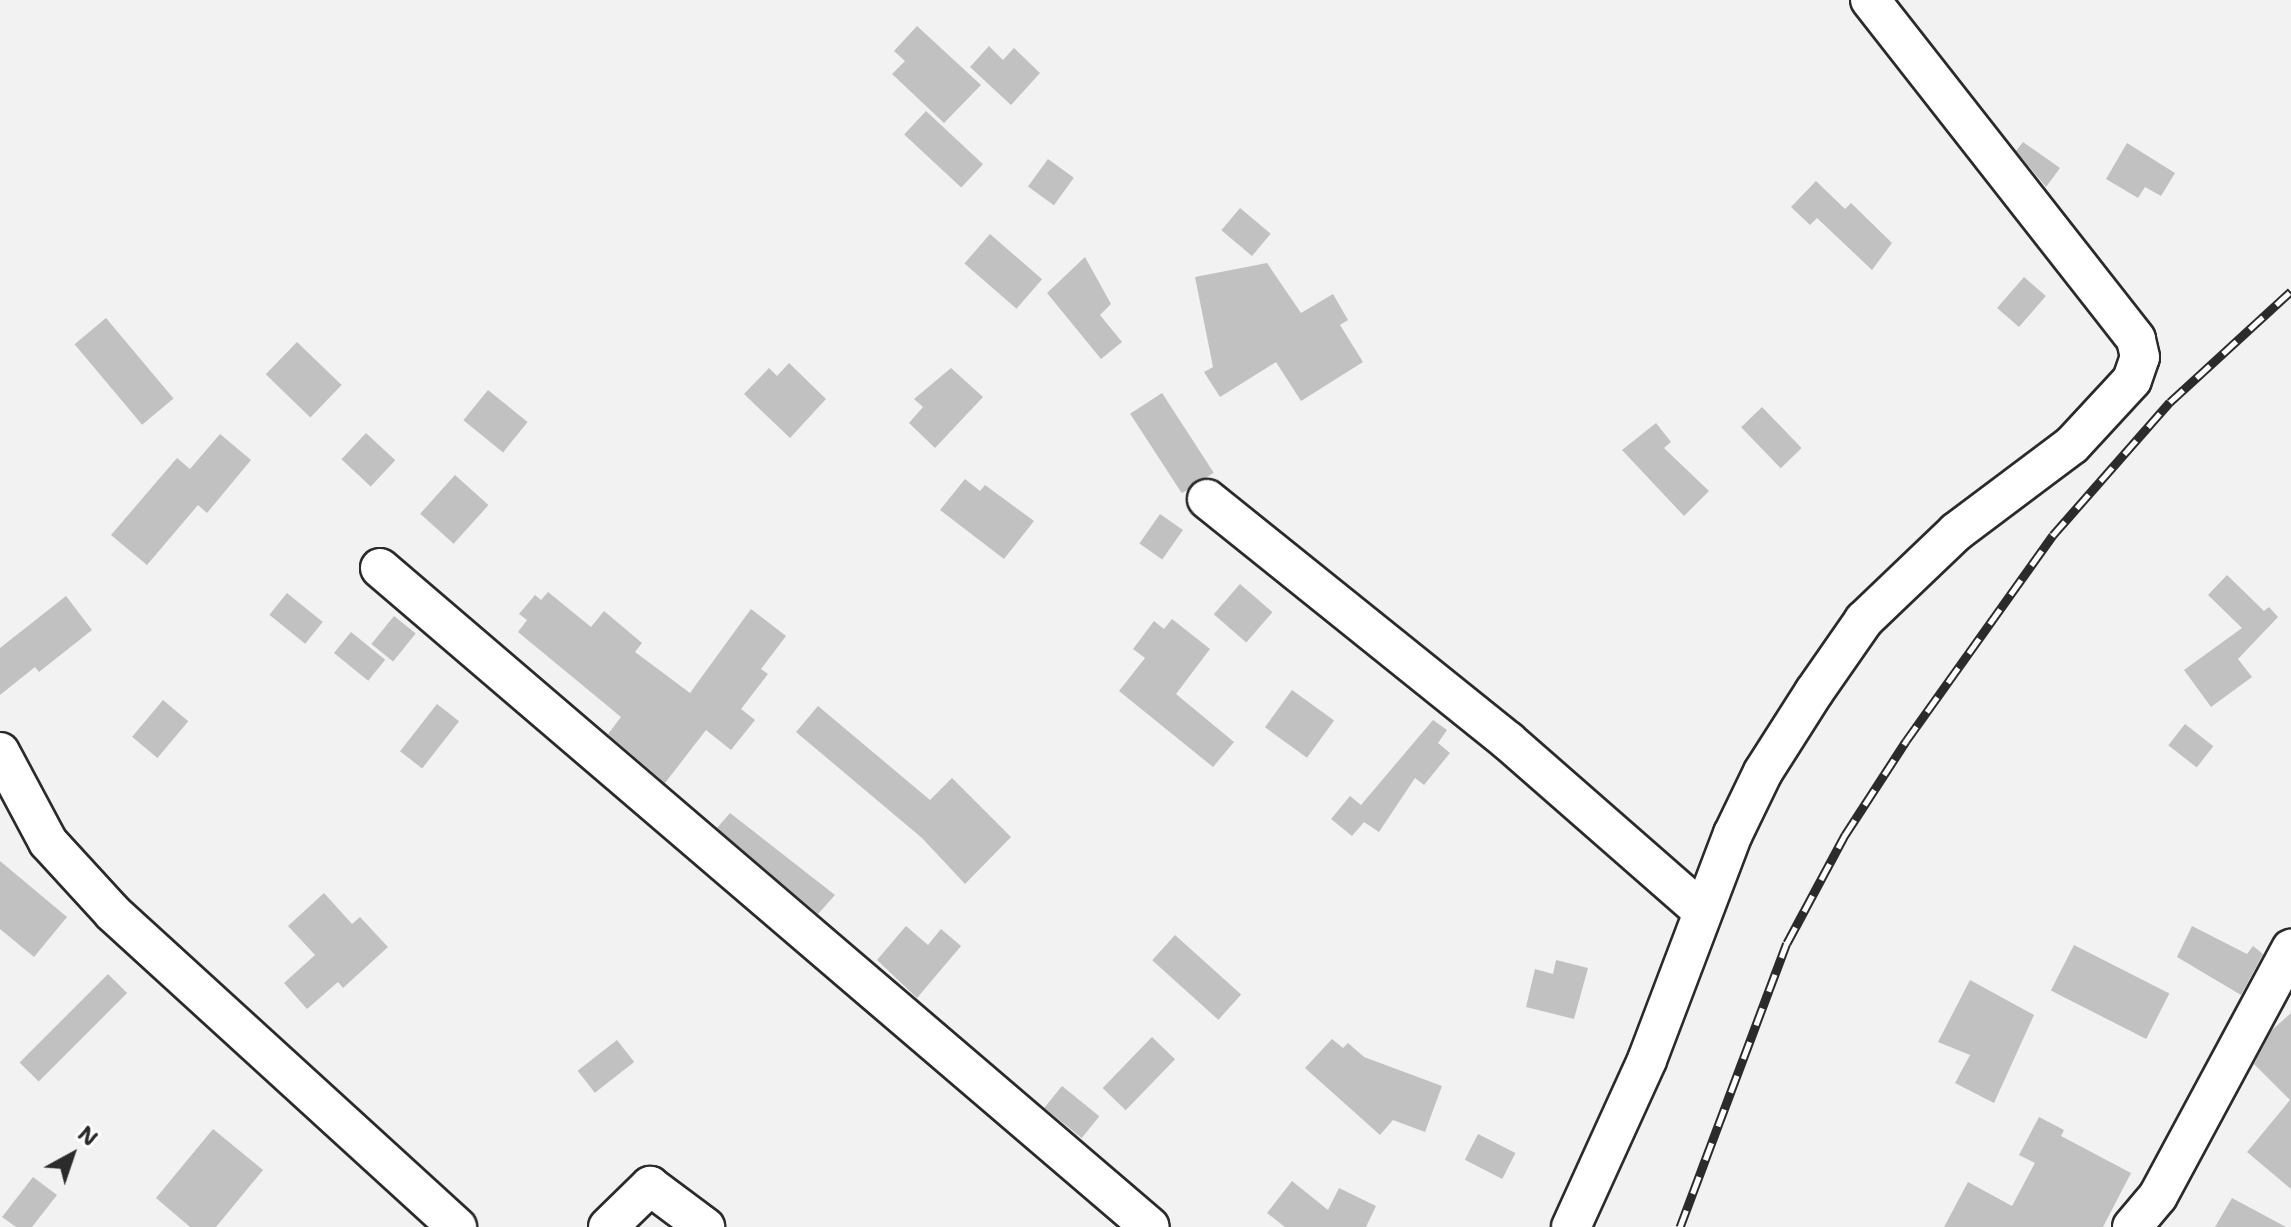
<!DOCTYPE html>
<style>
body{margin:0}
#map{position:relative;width:2291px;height:1227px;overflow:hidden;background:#f2f2f2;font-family:"Shantell Sans",sans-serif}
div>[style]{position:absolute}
.building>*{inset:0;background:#c1c1c1;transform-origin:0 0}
.roads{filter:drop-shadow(2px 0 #2b2b2b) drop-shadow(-2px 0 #2b2b2b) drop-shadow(0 2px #2b2b2b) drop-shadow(0 -2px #2b2b2b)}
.minor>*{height:38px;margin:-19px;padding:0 19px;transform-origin:19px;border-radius:19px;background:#fff}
.rail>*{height:9px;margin-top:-4.5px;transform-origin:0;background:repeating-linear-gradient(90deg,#fff 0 18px,#2b2b2b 0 36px);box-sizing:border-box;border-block:2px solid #2b2b2b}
span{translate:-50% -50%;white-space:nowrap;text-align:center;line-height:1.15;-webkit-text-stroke:6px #fff;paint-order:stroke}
.north{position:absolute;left:32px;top:1115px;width:80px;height:80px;-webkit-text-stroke:6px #fff;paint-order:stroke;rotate:40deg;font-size:22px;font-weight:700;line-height:32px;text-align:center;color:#2b2b2b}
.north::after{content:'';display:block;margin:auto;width:28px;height:36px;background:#2b2b2b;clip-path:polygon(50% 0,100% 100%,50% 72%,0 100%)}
</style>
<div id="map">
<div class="building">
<div style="clip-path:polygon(917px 26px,981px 85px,944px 123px,892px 74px,905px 61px,894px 51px)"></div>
<div style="clip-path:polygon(989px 46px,1003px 60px,1014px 48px,1040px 73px,1011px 105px,970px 67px)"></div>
<div style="left:926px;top:111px;width:78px;height:32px;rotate:43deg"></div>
<div style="clip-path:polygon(2023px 142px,2060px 168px,2046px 187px,2016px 151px)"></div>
<div style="clip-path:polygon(2127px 143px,2175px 173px,2161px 196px,2145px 187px,2138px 198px,2106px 179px)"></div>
<div style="left:1048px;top:159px;width:32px;height:34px;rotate:36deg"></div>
<div style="clip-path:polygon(1816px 181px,1845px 209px,1851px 203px,1892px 243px,1872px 270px,1817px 218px,1810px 225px,1791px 207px)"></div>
<div style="left:1240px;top:208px;width:40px;height:29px;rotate:40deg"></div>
<div style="left:990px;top:234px;width:69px;height:39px;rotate:41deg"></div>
<div style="clip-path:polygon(1085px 257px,1111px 304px,1100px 315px,1122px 342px,1101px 359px,1047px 293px)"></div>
<div style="clip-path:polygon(1267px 263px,1301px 313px,1333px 294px,1348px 320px,1340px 325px,1363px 362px,1301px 401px,1276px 362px,1220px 397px,1204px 372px,1213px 367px,1195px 277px)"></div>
<div style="left:2024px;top:277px;width:29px;height:41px;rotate:41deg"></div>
<div style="left:106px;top:318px;width:105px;height:41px;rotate:50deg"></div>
<div style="left:297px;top:342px;width:62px;height:45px;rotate:44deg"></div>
<div style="clip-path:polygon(789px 363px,826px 399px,790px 438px,744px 394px,769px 368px,777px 376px)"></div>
<div style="clip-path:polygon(951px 368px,983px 397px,935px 448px,909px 423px,923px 407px,914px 399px)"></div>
<div style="left:488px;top:390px;width:51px;height:39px;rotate:39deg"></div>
<div style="left:1162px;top:393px;width:95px;height:38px;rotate:57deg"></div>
<div style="left:1762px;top:407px;width:57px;height:29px;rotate:46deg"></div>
<div style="clip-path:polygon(1656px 423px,1671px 442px,1664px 448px,1709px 491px,1684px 516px,1622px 450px)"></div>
<div style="left:366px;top:433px;width:40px;height:36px;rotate:43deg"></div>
<div style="clip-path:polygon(220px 434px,251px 460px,207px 513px,198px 505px,147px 565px,111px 535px,177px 458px,190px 469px)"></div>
<div style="left:455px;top:475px;width:45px;height:52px;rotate:42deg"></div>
<div style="clip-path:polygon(965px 479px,980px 491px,985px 485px,1034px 521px,1004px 559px,940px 510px)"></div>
<div style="left:1160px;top:514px;width:28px;height:36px;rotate:35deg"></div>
<div style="clip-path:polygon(2227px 575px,2264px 611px,2269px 607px,2278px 617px,2238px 659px,2252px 677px,2211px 707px,2184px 670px,2242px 628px,2208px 595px)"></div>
<div style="left:1240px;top:584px;width:43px;height:40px;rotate:41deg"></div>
<div style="clip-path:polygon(548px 592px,591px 627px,604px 611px,642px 643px,635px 652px,690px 693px,751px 609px,786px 636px,761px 669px,768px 674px,741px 709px,755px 720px,731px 750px,706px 730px,665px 783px,608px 734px,621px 717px,518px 632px,527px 620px,519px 614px,535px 595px,541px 600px)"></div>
<div style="left:287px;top:593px;width:46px;height:28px;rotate:39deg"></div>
<div style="clip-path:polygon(66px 596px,92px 630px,39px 672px,35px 667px,0 695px,0 648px)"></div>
<div style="left:394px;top:616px;width:28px;height:36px;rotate:39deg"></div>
<div style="clip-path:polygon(1172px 619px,1210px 649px,1176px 694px,1234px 742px,1213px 767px,1119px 691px,1145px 658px,1133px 649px,1154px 621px,1164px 629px)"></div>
<div style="left:351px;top:632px;width:44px;height:27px;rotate:39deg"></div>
<div style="left:1292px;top:690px;width:52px;height:46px;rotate:36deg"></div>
<div style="left:163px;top:700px;width:33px;height:48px;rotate:40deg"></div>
<div style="left:437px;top:704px;width:28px;height:60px;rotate:38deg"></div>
<div style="clip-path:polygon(818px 706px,930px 800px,952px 778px,1011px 837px,965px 884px,922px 838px,796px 732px)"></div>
<div style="clip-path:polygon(1433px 720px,1447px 730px,1438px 743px,1450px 753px,1424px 785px,1415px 778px,1379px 832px,1364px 822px,1352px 836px,1331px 819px,1350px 796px,1361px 805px)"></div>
<div style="left:2185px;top:724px;width:36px;height:27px;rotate:38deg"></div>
<div style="clip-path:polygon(730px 813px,835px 895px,818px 914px,717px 828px)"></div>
<div style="clip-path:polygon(0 861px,67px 917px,34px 957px,0 929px)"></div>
<div style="clip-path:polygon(324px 893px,352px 924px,360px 917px,388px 947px,343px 988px,338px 982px,307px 1009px,284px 983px,315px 955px,288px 926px)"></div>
<div style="clip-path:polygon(906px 926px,928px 945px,941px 929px,961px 946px,917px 998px,877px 960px)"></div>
<div style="clip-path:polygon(2192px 926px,2247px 954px,2253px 946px,2263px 954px,2241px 995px,2177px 957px)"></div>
<div style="left:1175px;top:935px;width:89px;height:34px;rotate:42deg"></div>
<div style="left:2074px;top:945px;width:107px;height:51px;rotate:27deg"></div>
<div style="clip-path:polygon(1556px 960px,1588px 968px,1574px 1019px,1526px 1007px,1535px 969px,1553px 974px)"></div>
<div style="left:108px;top:974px;width:27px;height:125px;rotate:45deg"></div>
<div style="clip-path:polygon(1970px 980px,2034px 1015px,1994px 1103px,1955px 1083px,1970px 1055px,1938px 1042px)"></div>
<div style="clip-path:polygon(2291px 1013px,2291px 1189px,2247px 1152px,2290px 1100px,2254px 1064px,2272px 1030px)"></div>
<div style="left:1152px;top:1037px;width:32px;height:71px;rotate:44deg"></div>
<div style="clip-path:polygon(1332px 1039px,1343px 1048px,1348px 1043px,1364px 1057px,1442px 1086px,1425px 1132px,1393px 1120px,1380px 1135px,1305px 1068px)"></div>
<div style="left:617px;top:1040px;width:28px;height:50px;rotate:52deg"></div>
<div style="left:1062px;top:1086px;width:48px;height:28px;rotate:39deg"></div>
<div style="clip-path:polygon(2039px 1117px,2064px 1130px,2061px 1136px,2131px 1173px,2103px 1227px,1944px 1227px,1968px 1182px,2012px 1206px,2035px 1163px,2019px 1155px)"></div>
<div style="clip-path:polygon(213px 1129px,263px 1170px,216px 1227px,190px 1227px,156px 1198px)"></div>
<div style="left:1478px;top:1134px;width:42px;height:29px;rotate:27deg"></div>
<div style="clip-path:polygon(33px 1177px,57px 1195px,32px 1227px,16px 1227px,2px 1217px)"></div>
<div style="clip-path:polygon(1292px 1181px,1328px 1210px,1339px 1188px,1376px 1206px,1366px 1227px,1285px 1227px,1267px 1213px)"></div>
<div style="clip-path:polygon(2232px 1198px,2286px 1227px,2215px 1227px)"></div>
</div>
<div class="roads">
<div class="minor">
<div style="left:1207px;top:499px;width:386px;rotate:38.8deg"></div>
<div style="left:1508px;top:741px;width:255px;rotate:41.2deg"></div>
<div style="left:380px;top:568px;width:1013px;rotate:40.56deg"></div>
<div style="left:0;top:752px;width:102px;rotate:61.9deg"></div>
<div style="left:48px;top:842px;width:96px;rotate:47.5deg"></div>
<div style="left:113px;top:913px;width:466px;rotate:42.4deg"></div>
<div style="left:608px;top:1227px;width:59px;rotate:-44.3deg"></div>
<div style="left:650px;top:1186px;width:69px;rotate:36.7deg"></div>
<div style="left:1571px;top:1227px;width:183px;rotate:-65.5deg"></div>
<div style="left:1647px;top:1060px;width:242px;rotate:-69.2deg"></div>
<div style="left:1733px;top:834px;width:69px;rotate:-64.2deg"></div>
<div style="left:1763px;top:772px;width:95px;rotate:-57.5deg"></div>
<div style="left:1814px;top:692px;width:88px;rotate:-55.2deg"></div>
<div style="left:1864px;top:620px;width:127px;rotate:-43.7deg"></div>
<div style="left:1956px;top:532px;width:145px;rotate:-36.9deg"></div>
<div style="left:2072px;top:445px;width:88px;rotate:-47.3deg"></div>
<div style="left:2132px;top:380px;width:24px;rotate:-71deg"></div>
<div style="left:2140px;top:357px;width:18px;rotate:-103deg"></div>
<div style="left:2136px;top:339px;width:431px;rotate:-128.1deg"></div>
<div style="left:2132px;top:1227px;width:40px;rotate:-50deg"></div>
<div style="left:2158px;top:1196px;width:281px;rotate:-61.7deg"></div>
</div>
</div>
<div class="rail">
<div style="left:1680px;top:1227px;width:303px;rotate:-69.4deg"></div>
<div style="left:1787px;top:943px;width:123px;rotate:-61.8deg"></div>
<div style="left:1845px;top:835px;width:112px;rotate:-57deg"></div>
<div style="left:1906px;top:741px;width:253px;rotate:-54.5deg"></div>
<div style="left:2053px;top:535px;width:177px;rotate:-48.7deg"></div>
<div style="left:2170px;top:402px;width:164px;rotate:-42.5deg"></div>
</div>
<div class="north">N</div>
</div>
